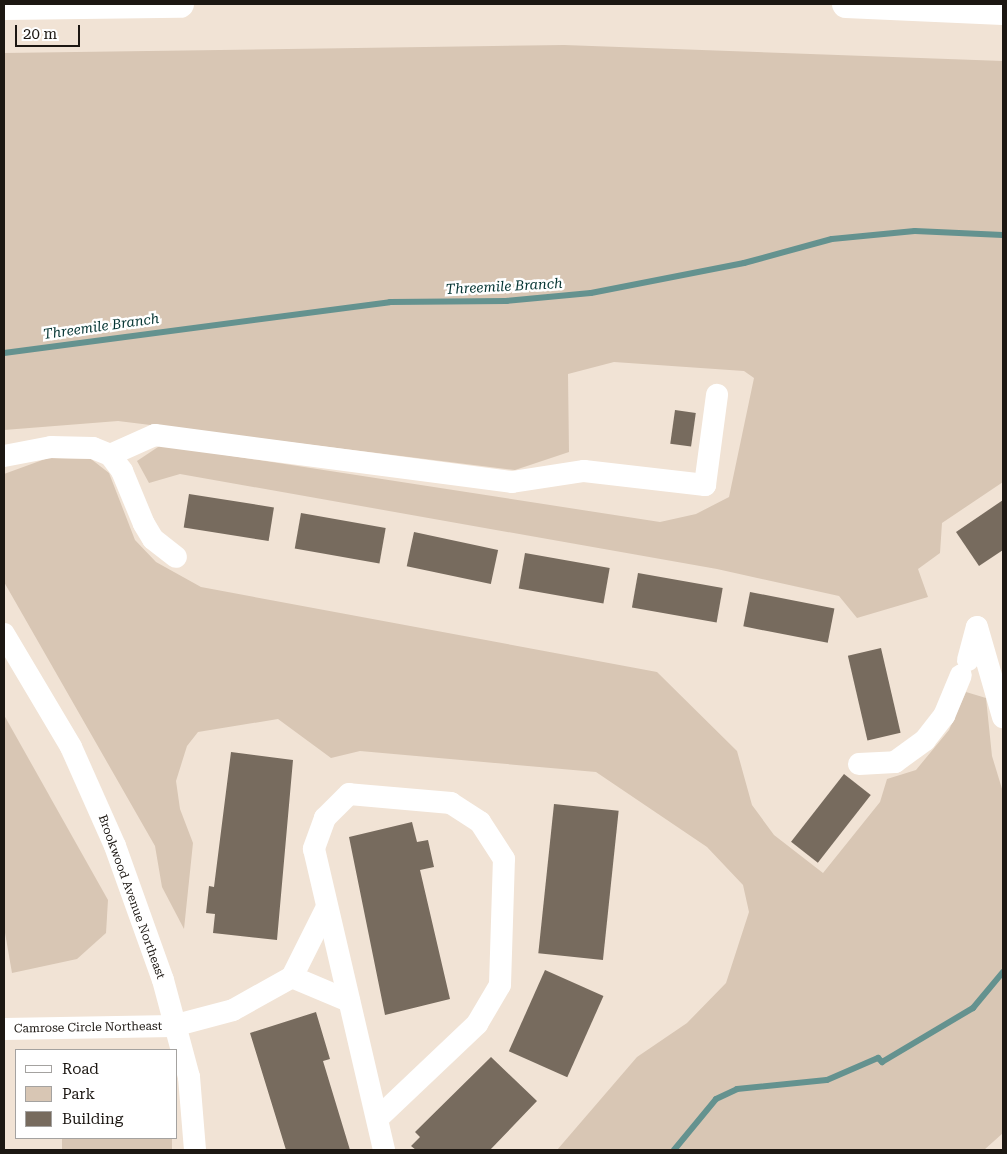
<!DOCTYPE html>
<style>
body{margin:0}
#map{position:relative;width:1007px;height:1154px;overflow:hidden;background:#f1e3d5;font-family:"Roboto Serif",serif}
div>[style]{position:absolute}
.green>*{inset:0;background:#d8c6b4;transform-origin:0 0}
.stream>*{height:6px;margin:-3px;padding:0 3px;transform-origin:3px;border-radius:3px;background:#64928f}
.building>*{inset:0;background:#776b5e;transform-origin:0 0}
.minor>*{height:22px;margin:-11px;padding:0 11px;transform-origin:11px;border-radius:11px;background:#fff}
.major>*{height:28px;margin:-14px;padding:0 14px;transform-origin:14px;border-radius:14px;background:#fff}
span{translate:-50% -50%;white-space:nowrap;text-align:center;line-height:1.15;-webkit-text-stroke:5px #fff;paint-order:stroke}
.street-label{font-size:12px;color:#1c1712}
.water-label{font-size:14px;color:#033331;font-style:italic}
.frame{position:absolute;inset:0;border:5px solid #1c1712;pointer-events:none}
.legend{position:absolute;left:15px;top:1049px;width:162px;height:90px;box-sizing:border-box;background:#fff;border:1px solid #a4a2a0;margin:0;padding:6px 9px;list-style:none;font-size:15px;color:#1c1712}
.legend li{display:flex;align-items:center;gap:10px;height:25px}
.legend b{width:25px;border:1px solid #a4a2a0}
.scale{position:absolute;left:15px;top:25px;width:65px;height:22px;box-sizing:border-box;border:2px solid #1c1712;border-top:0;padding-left:6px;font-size:15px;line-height:18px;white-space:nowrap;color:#1c1712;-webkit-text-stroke:4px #fff;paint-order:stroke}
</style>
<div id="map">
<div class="green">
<div style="clip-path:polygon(564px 45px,1003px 61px,1003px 482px,942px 523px,940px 553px,918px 569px,928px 597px,857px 618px,839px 596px,717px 569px,180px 474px,149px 483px,137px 461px,161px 445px,660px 522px,696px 514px,729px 497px,754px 378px,744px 371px,614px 362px,568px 374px,569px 452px,515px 470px,118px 421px,4px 430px,4px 53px)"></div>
<div style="clip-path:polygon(48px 458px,91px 459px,109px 473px,135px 540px,156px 562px,201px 587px,657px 672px,737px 751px,752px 805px,774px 835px,823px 873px,880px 802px,887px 779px,916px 770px,949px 730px,966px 692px,986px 698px,992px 756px,1003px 792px,1003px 1133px,984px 1150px,557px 1150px,637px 1057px,687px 1023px,726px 983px,749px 912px,743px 885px,707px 847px,596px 772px,360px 751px,331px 758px,278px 719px,198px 732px,187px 746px,176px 781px,180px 809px,193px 843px,184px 929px,162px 887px,155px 846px,4px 582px,4px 474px)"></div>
<div style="clip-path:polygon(4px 715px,108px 900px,106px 933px,77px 959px,12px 973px,4px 927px)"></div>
<div style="left:62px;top:1138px;width:110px;height:16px"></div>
</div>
<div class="stream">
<div style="left:4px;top:353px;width:389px;rotate:-7.5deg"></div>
<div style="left:390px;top:302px;width:116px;rotate:-0.5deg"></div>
<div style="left:506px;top:301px;width:85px;rotate:-5.4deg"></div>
<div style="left:591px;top:293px;width:156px;rotate:-11.1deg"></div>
<div style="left:744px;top:263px;width:91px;rotate:-15.3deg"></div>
<div style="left:832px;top:239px;width:83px;rotate:-5.5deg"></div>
<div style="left:915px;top:231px;width:88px;rotate:2.6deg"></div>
<div style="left:674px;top:1150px;width:66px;rotate:-50.5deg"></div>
<div style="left:716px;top:1099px;width:23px;rotate:-25deg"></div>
<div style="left:737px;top:1089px;width:90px;rotate:-5.7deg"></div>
<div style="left:827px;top:1080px;width:56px;rotate:-23.3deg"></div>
<div style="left:878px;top:1058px;width:6px;rotate:45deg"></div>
<div style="left:882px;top:1062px;width:106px;rotate:-30.7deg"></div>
<div style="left:973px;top:1008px;width:47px;rotate:-50.2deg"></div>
</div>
<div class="building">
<div style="left:675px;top:410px;width:21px;height:34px;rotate:8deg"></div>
<div style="left:189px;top:494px;width:86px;height:34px;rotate:9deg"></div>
<div style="clip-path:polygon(1003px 500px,1003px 550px,979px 566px,956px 532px)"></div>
<div style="left:301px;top:513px;width:86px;height:36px;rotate:10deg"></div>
<div style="left:414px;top:532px;width:86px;height:35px;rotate:12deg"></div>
<div style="left:525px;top:553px;width:86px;height:36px;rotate:10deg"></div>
<div style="left:638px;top:573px;width:86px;height:35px;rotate:10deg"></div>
<div style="left:750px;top:592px;width:86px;height:35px;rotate:11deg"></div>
<div style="left:881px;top:648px;width:87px;height:34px;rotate:77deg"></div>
<div style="clip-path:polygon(231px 752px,293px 760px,277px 940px,213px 933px,215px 914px,206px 913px,209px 886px,214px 887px)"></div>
<div style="left:844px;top:774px;width:34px;height:86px;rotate:38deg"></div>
<div style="left:554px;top:804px;width:65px;height:150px;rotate:6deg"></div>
<div style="clip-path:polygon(412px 822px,417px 842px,428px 840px,434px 867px,420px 870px,450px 999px,385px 1015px,349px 837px)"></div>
<div style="left:545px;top:970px;width:64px;height:89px;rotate:24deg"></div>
<div style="clip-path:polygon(316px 1012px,330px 1059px,323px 1061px,350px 1150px,286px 1150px,250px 1033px)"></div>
<div style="clip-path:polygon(491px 1057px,537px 1101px,490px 1150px,416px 1150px,411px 1146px,420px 1137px,415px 1132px)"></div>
</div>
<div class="minor">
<div style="left:110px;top:455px;width:49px;rotate:-24deg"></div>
<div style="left:155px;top:435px;width:360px;rotate:7.5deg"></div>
<div style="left:512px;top:482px;width:73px;rotate:-8.7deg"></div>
<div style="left:584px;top:471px;width:122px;rotate:6.6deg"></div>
<div style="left:705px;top:485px;width:91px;rotate:-82.4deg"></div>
<div style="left:4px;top:456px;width:48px;rotate:-10.8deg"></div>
<div style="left:51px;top:447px;width:42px;rotate:1.4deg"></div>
<div style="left:93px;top:448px;width:18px;rotate:22deg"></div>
<div style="left:110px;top:455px;width:20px;rotate:53deg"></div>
<div style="left:122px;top:471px;width:57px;rotate:67.5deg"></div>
<div style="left:144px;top:524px;width:17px;rotate:59deg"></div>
<div style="left:153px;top:539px;width:29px;rotate:38deg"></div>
<div style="left:977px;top:627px;width:94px;rotate:73.9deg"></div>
<div style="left:4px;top:634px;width:131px;rotate:59.3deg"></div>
<div style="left:71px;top:747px;width:108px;rotate:66deg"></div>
<div style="left:115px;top:846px;width:142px;rotate:70.3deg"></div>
<div style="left:163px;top:980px;width:100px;rotate:75deg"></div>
<div style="left:189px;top:1077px;width:73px;rotate:85.3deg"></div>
<div style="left:968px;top:660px;width:34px;rotate:-75deg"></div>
<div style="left:859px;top:764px;width:36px;rotate:-3deg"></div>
<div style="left:895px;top:762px;width:37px;rotate:-36deg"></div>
<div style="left:925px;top:740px;width:31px;rotate:-52deg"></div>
<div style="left:944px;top:716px;width:44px;rotate:-67.5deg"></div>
<div style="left:292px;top:977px;width:62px;rotate:22.8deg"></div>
<div style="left:4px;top:1029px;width:169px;rotate:-1deg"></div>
<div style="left:173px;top:1026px;width:62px;rotate:-14.9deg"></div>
<div style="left:233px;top:1010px;width:68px;rotate:-29.2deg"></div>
<div style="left:292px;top:977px;width:78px;rotate:-63.4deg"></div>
<div style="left:378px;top:1118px;width:137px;rotate:-43.5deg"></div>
<div style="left:477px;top:1024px;width:45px;rotate:-59.5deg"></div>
<div style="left:500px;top:985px;width:126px;rotate:-88.2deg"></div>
<div style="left:504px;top:859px;width:44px;rotate:-123deg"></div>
<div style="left:480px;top:822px;width:35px;rotate:-147deg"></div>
<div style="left:451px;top:803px;width:102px;rotate:-175deg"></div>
<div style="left:349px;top:794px;width:34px;rotate:135deg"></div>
<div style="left:325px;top:818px;width:33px;rotate:110deg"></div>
<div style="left:314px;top:849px;width:309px;rotate:76.9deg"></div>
</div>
<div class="major">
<div style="left:846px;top:4px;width:157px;rotate:2.6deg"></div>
<div style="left:4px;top:6px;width:176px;rotate:-0.7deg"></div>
</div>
<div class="street-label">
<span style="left:131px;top:897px;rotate:70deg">Brookwood Avenue Northeast</span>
<span style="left:88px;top:1028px;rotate:-1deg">Camrose Circle Northeast</span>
</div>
<div class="water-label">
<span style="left:504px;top:286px;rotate:-3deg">Threemile Branch</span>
<span style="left:101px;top:326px;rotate:-8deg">Threemile Branch</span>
</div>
<div class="frame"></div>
<ul class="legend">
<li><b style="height:6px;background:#fff"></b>Road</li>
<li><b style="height:14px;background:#d8c6b4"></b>Park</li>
<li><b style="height:14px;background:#776b5e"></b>Building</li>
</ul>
<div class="scale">20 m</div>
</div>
